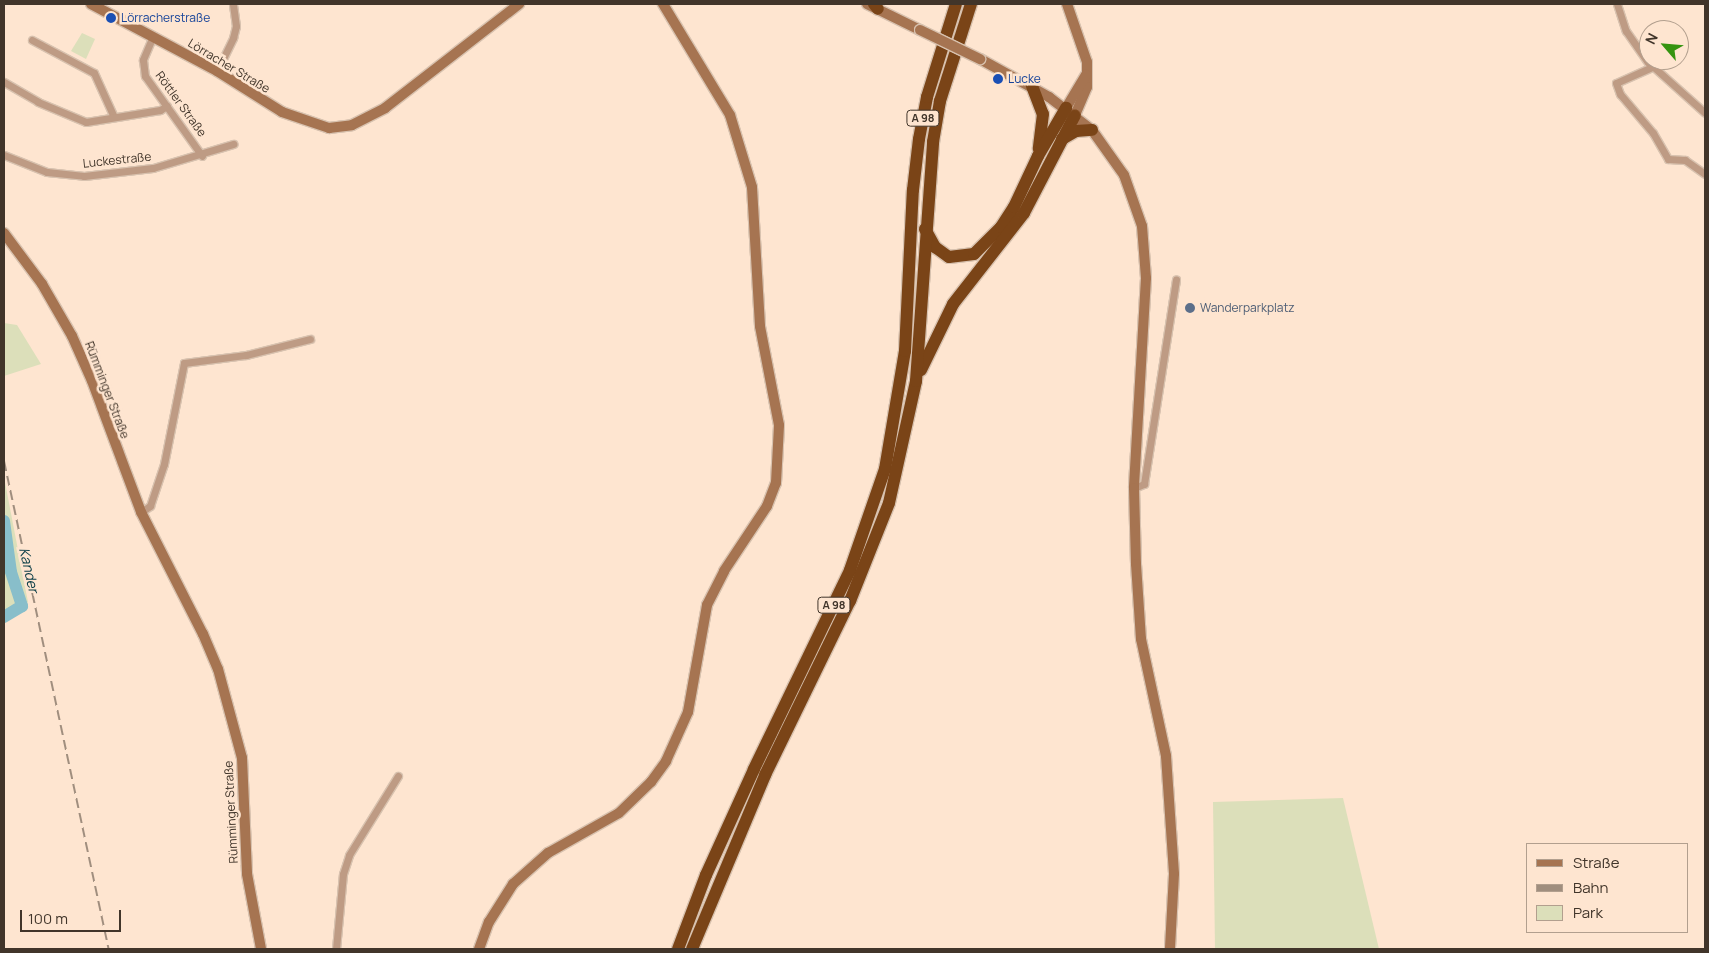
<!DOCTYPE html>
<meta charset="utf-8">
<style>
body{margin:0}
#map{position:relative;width:1709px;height:953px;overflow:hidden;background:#fee5d0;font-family:Manrope,sans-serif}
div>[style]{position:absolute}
.green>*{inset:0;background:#dcdfba}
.river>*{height:12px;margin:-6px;padding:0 6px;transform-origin:6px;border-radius:6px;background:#88beca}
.roads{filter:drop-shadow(1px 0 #d8c2af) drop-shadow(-1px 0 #d8c2af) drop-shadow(0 1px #d8c2af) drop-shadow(0 -1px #d8c2af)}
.street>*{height:7px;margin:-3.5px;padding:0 3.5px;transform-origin:3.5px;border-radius:3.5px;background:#be9b84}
.secondary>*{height:10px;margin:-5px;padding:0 5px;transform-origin:5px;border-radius:5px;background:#a67451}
.highway>*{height:12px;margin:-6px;padding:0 6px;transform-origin:6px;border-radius:6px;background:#7a4417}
.rail>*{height:2px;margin-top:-1px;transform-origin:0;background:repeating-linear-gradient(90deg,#a08e7e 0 10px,transparent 0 15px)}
.bridges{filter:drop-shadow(1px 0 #d8c2af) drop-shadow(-1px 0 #d8c2af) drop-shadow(0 1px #d8c2af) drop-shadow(0 -1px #d8c2af)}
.secondary-bridge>*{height:10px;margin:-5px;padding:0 5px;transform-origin:5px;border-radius:5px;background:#a67451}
.dots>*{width:14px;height:14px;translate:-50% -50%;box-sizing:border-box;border:2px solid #fee5d0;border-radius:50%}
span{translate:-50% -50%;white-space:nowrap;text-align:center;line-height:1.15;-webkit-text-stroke:5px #fee5d0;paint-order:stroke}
.shield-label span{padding:1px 4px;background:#fee5d0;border:1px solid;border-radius:4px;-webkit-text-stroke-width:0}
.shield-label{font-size:11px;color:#41352a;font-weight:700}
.transit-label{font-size:12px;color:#164399}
.left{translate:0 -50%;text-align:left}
.street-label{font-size:12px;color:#41352a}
.service-label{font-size:12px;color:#4e5e75}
.water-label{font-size:14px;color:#053943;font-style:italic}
.frame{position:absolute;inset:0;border:5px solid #41352a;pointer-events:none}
.legend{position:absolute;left:1526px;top:843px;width:162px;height:90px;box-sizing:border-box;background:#fee5d0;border:1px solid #b29f8e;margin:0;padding:6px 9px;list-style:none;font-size:15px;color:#41352a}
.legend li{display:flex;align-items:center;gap:10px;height:25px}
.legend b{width:25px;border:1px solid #b29f8e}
.north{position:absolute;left:1639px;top:20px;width:50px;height:50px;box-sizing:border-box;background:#fee5d0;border:1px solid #b29f8e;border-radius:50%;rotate:297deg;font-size:14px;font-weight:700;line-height:20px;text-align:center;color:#41352a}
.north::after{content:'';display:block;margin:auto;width:18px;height:22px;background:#359410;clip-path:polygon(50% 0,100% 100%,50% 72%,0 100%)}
.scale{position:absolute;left:20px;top:910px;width:101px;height:22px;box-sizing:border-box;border:2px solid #41352a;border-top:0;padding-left:6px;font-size:15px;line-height:18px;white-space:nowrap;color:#41352a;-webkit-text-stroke:4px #fee5d0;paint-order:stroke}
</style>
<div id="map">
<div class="green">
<div style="clip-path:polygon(82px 33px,95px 39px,86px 59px,71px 51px)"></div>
<div style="clip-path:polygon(4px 323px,17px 325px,41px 364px,4px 376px)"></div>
<div style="clip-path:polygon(4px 477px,28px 602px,4px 624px)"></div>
<div style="clip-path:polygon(1343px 798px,1379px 949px,1215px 949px,1213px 802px)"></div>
</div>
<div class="river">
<div style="left:4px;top:521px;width:51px;rotate:82.2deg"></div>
<div style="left:11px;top:572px;width:36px;rotate:72deg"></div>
<div style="left:22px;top:606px;width:21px;rotate:149deg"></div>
</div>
<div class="roads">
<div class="street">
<div style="left:1617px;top:4px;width:28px;rotate:72deg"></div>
<div style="left:1626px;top:31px;width:38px;rotate:55deg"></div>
<div style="left:1648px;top:62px;width:76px;rotate:41.8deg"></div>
<div style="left:153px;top:36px;width:26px;rotate:113deg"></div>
<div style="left:143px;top:60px;width:16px;rotate:83deg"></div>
<div style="left:145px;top:76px;width:98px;rotate:54.5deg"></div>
<div style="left:32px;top:40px;width:70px;rotate:28deg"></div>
<div style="left:94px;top:73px;width:48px;rotate:65.6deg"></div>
<div style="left:1652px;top:67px;width:39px;rotate:156deg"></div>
<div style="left:1616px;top:83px;width:12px;rotate:70deg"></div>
<div style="left:1620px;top:94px;width:51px;rotate:49.8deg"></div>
<div style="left:1653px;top:133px;width:30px;rotate:60deg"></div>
<div style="left:1668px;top:159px;width:17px;rotate:3deg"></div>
<div style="left:1685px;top:160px;width:24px;rotate:35deg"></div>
<div style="left:217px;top:71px;width:37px;rotate:-64deg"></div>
<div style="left:233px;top:38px;width:12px;rotate:-76deg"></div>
<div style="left:236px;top:26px;width:22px;rotate:-98deg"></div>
<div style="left:4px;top:82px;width:39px;rotate:30deg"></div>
<div style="left:38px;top:102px;width:52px;rotate:22.6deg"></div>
<div style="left:86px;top:122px;width:75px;rotate:-9.2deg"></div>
<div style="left:160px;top:110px;width:8px;rotate:-30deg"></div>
<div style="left:4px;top:155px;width:46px;rotate:21.6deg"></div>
<div style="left:47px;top:172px;width:37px;rotate:6deg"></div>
<div style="left:84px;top:176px;width:69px;rotate:-6.6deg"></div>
<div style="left:153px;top:168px;width:84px;rotate:-16.7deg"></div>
<div style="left:1134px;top:488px;width:11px;rotate:-22deg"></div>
<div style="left:1144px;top:484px;width:207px;rotate:-81.1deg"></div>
<div style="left:141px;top:512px;width:11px;rotate:-34deg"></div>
<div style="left:150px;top:506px;width:44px;rotate:-71.6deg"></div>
<div style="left:164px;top:464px;width:103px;rotate:-78.8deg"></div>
<div style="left:184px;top:363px;width:63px;rotate:-7.4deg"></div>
<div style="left:246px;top:355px;width:66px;rotate:-14deg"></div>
<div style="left:336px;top:949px;width:75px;rotate:-84.7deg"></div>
<div style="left:343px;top:874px;width:20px;rotate:-72deg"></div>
<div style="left:349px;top:855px;width:93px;rotate:-58.2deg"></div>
</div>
<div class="secondary">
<div style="left:91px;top:4px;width:143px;rotate:28deg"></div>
<div style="left:217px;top:71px;width:77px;rotate:32.2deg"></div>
<div style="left:282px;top:112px;width:50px;rotate:18.8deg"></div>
<div style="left:329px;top:128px;width:23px;rotate:-7deg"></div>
<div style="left:352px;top:125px;width:37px;rotate:-27deg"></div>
<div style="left:385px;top:108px;width:170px;rotate:-37.8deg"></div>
<div style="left:867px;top:4px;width:59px;rotate:26.1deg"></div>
<div style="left:1067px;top:4px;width:61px;rotate:71deg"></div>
<div style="left:1087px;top:62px;width:25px;rotate:90deg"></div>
<div style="left:1087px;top:87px;width:30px;rotate:113deg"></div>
<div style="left:980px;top:59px;width:79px;rotate:28.8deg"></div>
<div style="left:1049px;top:97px;width:54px;rotate:37.5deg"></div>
<div style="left:1092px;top:130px;width:55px;rotate:54.6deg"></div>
<div style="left:1124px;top:175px;width:54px;rotate:70.6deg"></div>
<div style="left:1142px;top:226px;width:52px;rotate:85.6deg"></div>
<div style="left:1146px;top:278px;width:210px;rotate:93.3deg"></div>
<div style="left:1134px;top:488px;width:76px;rotate:88.5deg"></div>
<div style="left:1136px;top:564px;width:75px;rotate:86.2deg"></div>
<div style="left:1141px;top:639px;width:120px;rotate:77.9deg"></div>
<div style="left:1166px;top:756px;width:118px;rotate:86.1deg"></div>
<div style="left:1174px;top:874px;width:75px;rotate:93.1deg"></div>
<div style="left:1066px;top:108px;width:39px;rotate:-59deg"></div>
<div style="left:4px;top:233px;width:64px;rotate:53.3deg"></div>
<div style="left:42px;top:284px;width:60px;rotate:60deg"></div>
<div style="left:72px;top:336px;width:49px;rotate:66deg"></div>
<div style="left:92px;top:381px;width:140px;rotate:69.5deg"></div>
<div style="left:141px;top:512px;width:137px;rotate:63.1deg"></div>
<div style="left:203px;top:634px;width:38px;rotate:67deg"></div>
<div style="left:218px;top:669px;width:92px;rotate:74.9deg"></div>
<div style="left:242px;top:758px;width:116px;rotate:87.5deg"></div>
<div style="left:247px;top:874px;width:76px;rotate:79.4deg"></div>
<div style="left:479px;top:949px;width:29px;rotate:-70deg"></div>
<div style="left:489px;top:922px;width:45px;rotate:-57.7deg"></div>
<div style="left:513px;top:884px;width:47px;rotate:-41.5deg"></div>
<div style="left:548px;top:853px;width:81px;rotate:-29.4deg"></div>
<div style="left:619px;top:813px;width:45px;rotate:-44.1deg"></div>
<div style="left:651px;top:782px;width:26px;rotate:-54deg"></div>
<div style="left:666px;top:761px;width:54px;rotate:-65.8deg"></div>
<div style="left:688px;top:712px;width:109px;rotate:-79.9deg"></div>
<div style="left:707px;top:605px;width:38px;rotate:-63deg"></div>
<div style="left:724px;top:571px;width:78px;rotate:-56.5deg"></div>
<div style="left:767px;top:506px;width:25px;rotate:-69deg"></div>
<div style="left:776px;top:483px;width:58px;rotate:-87deg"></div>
<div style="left:779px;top:425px;width:101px;rotate:-100.9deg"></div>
<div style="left:760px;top:326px;width:139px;rotate:-93.3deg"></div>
<div style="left:752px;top:187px;width:75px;rotate:-107deg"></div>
<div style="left:730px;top:115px;width:130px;rotate:-121.1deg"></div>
</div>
<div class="highway">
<div style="left:874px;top:4px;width:6px;rotate:51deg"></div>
<div style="left:1032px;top:86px;width:30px;rotate:69deg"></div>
<div style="left:1043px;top:114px;width:35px;rotate:97deg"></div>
<div style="left:1062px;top:139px;width:16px;rotate:-30deg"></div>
<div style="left:1076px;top:131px;width:16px;rotate:-4deg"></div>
<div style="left:925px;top:229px;width:21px;rotate:61deg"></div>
<div style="left:935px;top:247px;width:17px;rotate:36deg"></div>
<div style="left:949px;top:257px;width:25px;rotate:-7deg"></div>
<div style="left:974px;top:254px;width:38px;rotate:-45deg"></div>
<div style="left:1001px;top:227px;width:24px;rotate:-57deg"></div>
<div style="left:1014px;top:207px;width:56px;rotate:-64.8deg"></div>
<div style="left:1038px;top:156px;width:56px;rotate:-59.7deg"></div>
<div style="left:921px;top:370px;width:73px;rotate:-64.1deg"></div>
<div style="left:953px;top:304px;width:115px;rotate:-52deg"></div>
<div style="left:1024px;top:213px;width:110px;rotate:-62.5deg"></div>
<div style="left:678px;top:949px;width:79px;rotate:-69.3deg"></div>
<div style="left:706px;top:875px;width:116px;rotate:-65.6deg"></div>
<div style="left:754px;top:769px;width:221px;rotate:-64.2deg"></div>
<div style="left:850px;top:570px;width:107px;rotate:-70.9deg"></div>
<div style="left:885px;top:469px;width:120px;rotate:-80.4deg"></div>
<div style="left:905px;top:351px;width:161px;rotate:-87.2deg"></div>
<div style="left:913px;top:190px;width:51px;rotate:-83.3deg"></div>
<div style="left:919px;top:139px;width:43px;rotate:-79.2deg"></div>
<div style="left:927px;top:97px;width:97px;rotate:-72.7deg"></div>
<div style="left:692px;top:949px;width:189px;rotate:-67.2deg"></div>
<div style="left:765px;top:775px;width:194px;rotate:-64deg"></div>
<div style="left:850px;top:601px;width:105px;rotate:-68.3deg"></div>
<div style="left:889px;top:503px;width:125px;rotate:-77.5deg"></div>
<div style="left:916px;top:381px;width:240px;rotate:-85.9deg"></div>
<div style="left:933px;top:142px;width:42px;rotate:-80.3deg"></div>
<div style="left:940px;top:101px;width:102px;rotate:-72.3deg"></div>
</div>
</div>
<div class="rail">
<div style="left:4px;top:461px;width:499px;rotate:77.9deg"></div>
</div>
<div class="bridges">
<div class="secondary-bridge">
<div style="left:920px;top:30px;width:67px;rotate:25.8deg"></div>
</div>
</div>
<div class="dots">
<div style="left:111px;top:18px;background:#1a4fb4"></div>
<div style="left:998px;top:79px;background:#1a4fb4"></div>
<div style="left:1190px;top:308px;background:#5c6f8a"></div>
</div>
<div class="shield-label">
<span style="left:923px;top:118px">A 98</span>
<span style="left:834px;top:605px">A 98</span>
</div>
<div class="transit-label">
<span class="left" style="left:121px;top:18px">Lörracherstraße</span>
<span class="left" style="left:1008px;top:79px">Lucke</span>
</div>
<div class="street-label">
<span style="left:229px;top:66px;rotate:31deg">Lörracher Straße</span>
<span style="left:181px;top:104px;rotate:54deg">Röttler Straße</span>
<span style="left:117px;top:160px;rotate:-6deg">Luckestraße</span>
<span style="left:107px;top:390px;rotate:69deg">Rümminger Straße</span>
<span style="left:231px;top:812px;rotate:-93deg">Rümminger Straße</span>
</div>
<div class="service-label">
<span class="left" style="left:1200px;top:308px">Wanderparkplatz</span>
</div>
<div class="water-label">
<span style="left:29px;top:570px;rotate:77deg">Kander</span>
</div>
<div class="frame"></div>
<ul class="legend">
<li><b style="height:6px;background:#a67451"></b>Straße</li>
<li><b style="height:6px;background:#a08e7e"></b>Bahn</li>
<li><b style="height:14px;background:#dcdfba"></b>Park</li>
</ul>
<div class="north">N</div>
<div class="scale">100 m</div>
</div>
